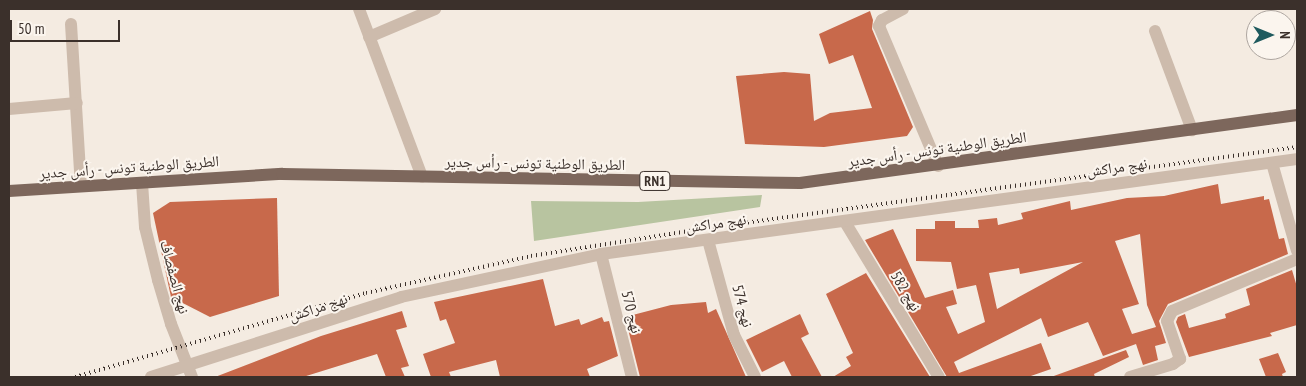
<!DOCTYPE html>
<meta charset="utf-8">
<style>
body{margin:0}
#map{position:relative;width:1306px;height:386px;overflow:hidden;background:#f4ebe1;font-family:"PT Sans Narrow","Noto Naskh Arabic",sans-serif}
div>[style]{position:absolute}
.green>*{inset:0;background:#b8c4a0}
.building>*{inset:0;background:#c8694b}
.street>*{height:12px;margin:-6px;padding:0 6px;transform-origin:6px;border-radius:6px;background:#cdbbac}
.primary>*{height:12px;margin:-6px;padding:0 6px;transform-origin:6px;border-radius:6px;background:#7d675c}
.rail>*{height:4px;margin-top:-2px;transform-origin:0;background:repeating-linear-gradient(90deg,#3b302b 0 1px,transparent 0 5px)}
span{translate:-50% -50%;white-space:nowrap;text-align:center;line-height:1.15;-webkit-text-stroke:4px #fbf5ee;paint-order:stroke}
.shield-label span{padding:1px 4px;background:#fbf5ee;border:1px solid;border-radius:4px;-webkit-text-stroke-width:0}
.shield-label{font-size:14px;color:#3b302b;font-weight:700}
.street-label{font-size:15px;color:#3b302b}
.frame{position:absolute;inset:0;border:10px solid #3b302b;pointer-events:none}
.north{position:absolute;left:1246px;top:10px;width:50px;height:50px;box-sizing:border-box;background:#fbf5ee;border:1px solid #aea6a0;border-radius:50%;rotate:90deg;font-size:14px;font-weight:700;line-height:20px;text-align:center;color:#3b302b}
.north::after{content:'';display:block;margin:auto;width:18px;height:22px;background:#1f5a5e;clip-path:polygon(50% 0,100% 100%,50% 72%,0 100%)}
.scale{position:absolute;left:10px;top:20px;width:110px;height:22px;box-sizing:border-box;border:2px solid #3b302b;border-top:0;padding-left:6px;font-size:15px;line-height:18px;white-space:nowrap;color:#3b302b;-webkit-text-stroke:4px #fbf5ee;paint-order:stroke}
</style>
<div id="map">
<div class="green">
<div style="clip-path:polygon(762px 195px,760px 207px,534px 241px,531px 201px,638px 202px)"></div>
</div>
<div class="building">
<div style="clip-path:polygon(870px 11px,873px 20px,872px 29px,913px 127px,907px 136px,824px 147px,745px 144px,736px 76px,784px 72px,810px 74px,814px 121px,830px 113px,872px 108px,853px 55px,829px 64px,819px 34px)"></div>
<div style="clip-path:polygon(evenodd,1218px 184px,1221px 204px,1264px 196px,1264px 200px,1269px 199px,1279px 239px,1284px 238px,1288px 254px,1168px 304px,1159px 321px,1166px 343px,1155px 346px,1158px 360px,1143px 365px,1136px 344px,1103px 356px,1088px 322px,1048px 337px,1041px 318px,954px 362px,959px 373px,1041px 343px,1051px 369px,1028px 377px,947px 377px,865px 240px,893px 229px,925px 298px,953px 290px,957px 304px,946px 307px,958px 334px,985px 322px,976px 285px,957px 289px,951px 262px,916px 261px,916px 229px,935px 229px,935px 221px,955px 221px,955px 228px,979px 228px,978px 220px,997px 218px,998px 225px,1023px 219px,1021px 213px,1070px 201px,1071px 210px,1127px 198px,1164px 196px,1218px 184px,1140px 234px,1147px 305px,1156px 327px,1132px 334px,1122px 309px,1139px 304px,1115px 241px,1140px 234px,1218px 184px,1083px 262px,997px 309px,989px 273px,1019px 268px,1020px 274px,1083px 262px)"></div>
<div style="clip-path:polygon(277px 198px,279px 296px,210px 317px,171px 297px,153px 213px,170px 202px)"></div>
<div style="clip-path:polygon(1292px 270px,1297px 287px,1297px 325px,1270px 333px,1272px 336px,1189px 357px,1176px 322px,1178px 317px,1185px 314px,1189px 328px,1226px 318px,1225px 314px,1250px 305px,1246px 289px)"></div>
<div style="clip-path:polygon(866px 273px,930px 377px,833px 377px,851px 366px,846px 357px,853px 353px,826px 294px)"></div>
<div style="clip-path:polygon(543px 279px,555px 326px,579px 319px,581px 325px,602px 317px,604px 322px,609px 321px,618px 356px,587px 369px,590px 377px,500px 377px,496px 360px,449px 372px,451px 377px,431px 377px,423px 354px,455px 343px,446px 319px,440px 321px,434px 302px)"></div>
<div style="clip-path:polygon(706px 302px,708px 313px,716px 309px,746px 377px,640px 377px,625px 317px,671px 305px)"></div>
<div style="clip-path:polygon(402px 311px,407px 327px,396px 330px,409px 366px,401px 368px,405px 377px,386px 377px,377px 354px,303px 377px,215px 377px,321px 336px)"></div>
<div style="clip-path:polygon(800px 314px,809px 334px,801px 338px,822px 377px,792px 377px,784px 361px,762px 372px,746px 340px)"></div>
<div style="clip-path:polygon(1126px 350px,1129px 357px,1094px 374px,1095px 377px,1051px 377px)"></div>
<div style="clip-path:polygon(1278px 353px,1286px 372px,1282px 374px,1283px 377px,1266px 377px,1259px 359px)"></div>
</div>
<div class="street">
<div style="left:359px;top:9px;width:179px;rotate:69.4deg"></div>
<div style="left:903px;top:9px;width:24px;rotate:152deg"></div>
<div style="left:882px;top:20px;width:7px;rotate:117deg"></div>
<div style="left:879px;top:26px;width:152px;rotate:67.1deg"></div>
<div style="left:71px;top:24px;width:162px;rotate:86.5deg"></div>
<div style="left:1155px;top:31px;width:106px;rotate:69.5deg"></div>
<div style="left:369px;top:37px;width:72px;rotate:-23deg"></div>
<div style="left:9px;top:109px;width:68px;rotate:-5deg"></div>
<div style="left:1272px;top:163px;width:91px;rotate:74.1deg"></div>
<div style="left:142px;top:183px;width:44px;rotate:86.1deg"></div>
<div style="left:145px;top:227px;width:55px;rotate:76.2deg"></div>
<div style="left:158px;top:280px;width:46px;rotate:73.5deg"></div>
<div style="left:171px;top:324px;width:57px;rotate:68.4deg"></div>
<div style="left:845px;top:222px;width:181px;rotate:58.8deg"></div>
<div style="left:708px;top:240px;width:98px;rotate:74.7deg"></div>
<div style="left:734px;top:335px;width:47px;rotate:63.4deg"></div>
<div style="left:601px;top:254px;width:127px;rotate:75.9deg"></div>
<div style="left:151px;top:377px;width:262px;rotate:-17.7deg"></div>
<div style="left:401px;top:297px;width:205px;rotate:-12.1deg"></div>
<div style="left:601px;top:254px;width:702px;rotate:-7.77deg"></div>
<div style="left:1130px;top:377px;width:45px;rotate:-16.8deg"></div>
<div style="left:1173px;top:364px;width:9px;rotate:-36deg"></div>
<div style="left:1180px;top:359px;width:40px;rotate:-108.9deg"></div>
<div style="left:1167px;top:321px;width:11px;rotate:-63deg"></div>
<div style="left:1172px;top:311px;width:135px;rotate:-22.6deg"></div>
</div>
<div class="primary">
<div style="left:9px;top:191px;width:274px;rotate:-3.6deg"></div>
<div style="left:282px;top:174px;width:518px;rotate:1deg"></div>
<div style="left:800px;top:183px;width:502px;rotate:-7.79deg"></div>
</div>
<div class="rail">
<div style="left:75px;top:377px;width:303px;rotate:-16.1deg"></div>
<div style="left:366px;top:293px;width:169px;rotate:-12.6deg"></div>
<div style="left:531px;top:256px;width:179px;rotate:-9deg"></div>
<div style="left:708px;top:228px;width:595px;rotate:-7.83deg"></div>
</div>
<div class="shield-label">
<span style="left:655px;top:181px">RN1</span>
</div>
<div class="street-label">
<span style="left:937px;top:149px;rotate:-8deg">الطريق الوطنية تونس - رأس جدير</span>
<span style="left:535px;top:163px;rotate:1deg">الطريق الوطنية تونس - رأس جدير</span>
<span style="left:129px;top:167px;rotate:-4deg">الطريق الوطنية تونس - رأس جدير</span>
<span style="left:1117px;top:167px;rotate:-8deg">نهج مراكش</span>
<span style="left:716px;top:223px;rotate:-8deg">نهج مراكش</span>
<span style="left:175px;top:277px;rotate:75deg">نهج الصفصاف</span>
<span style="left:906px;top:291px;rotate:59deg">نهج 582</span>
<span style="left:743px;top:306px;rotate:75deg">نهج 574</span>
<span style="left:318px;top:307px;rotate:-18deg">نهج مراكش</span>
<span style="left:632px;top:312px;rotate:76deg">نهج 570</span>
</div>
<div class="frame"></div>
<div class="north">N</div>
<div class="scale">50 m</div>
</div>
